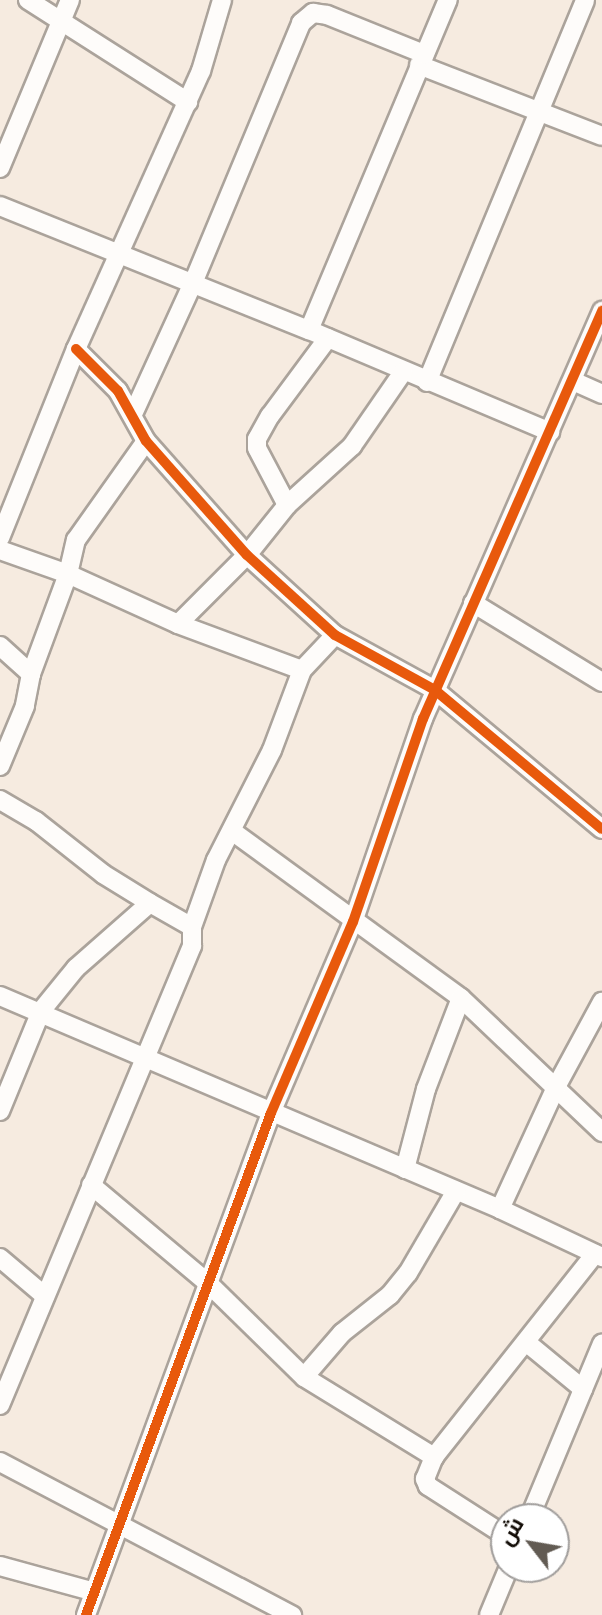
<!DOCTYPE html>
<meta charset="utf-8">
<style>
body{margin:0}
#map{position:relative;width:602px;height:1615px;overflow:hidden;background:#f6ebe0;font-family:"Fira Sans",Cairo,sans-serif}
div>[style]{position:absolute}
.roads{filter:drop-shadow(2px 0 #aba39b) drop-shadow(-2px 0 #aba39b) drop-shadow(0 2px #aba39b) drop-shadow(0 -2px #aba39b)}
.minor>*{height:18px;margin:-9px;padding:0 9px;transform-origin:9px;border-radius:9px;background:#fefcfa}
.cycleway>*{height:10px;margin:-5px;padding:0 5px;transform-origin:5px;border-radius:5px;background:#e8590c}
span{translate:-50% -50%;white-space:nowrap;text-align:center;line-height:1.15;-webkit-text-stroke:6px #fff;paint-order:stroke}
.north{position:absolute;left:490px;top:1503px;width:80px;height:80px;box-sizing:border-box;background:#fff;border:2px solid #a19e9c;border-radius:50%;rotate:301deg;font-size:22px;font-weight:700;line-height:32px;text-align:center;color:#130d07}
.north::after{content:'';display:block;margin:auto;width:28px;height:36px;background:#625b53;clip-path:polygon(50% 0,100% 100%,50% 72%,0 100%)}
</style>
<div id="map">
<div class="roads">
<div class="minor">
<div style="left:28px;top:0;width:190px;rotate:32.5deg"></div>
<div style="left:419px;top:65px;width:196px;rotate:21.2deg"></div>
<div style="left:0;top:168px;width:182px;rotate:-67.4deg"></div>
<div style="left:0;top:206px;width:333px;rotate:21.9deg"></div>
<div style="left:309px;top:330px;width:262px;rotate:22.9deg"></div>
<div style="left:309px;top:330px;width:358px;rotate:-67.2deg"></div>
<div style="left:76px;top:349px;width:59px;rotate:45deg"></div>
<div style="left:118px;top:391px;width:57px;rotate:60.8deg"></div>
<div style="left:146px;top:441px;width:152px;rotate:48.5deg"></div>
<div style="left:247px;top:555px;width:119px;rotate:42.3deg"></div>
<div style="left:335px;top:635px;width:114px;rotate:28.8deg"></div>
<div style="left:435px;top:690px;width:217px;rotate:39.8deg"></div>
<div style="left:573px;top:381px;width:32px;rotate:24deg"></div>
<div style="left:427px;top:382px;width:413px;rotate:-67.5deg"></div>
<div style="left:133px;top:414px;width:144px;rotate:-65.4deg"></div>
<div style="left:193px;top:283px;width:282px;rotate:-67.4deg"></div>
<div style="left:301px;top:23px;width:16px;rotate:-40deg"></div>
<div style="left:313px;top:13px;width:14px;rotate:8deg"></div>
<div style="left:327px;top:15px;width:105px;rotate:21.9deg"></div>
<div style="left:287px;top:505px;width:64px;rotate:-117.8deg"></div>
<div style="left:257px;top:448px;width:9px;rotate:-90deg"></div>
<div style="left:257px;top:439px;width:26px;rotate:-61deg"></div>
<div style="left:270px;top:416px;width:97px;rotate:-53.4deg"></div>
<div style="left:0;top:538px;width:204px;rotate:-68.1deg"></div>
<div style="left:76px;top:349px;width:305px;rotate:-65.8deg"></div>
<div style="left:201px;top:71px;width:74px;rotate:-73.5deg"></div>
<div style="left:0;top:550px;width:72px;rotate:19.4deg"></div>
<div style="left:68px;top:574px;width:121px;rotate:24.4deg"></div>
<div style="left:178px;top:624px;width:132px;rotate:20.4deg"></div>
<div style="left:302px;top:670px;width:48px;rotate:-46.7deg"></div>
<div style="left:473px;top:603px;width:151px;rotate:31.5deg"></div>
<div style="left:178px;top:624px;width:98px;rotate:-45deg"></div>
<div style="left:247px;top:555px;width:64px;rotate:-51.3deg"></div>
<div style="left:287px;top:505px;width:88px;rotate:-42.2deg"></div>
<div style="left:352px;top:446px;width:90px;rotate:-55.4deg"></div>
<div style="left:0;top:646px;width:42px;rotate:42.1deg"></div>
<div style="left:31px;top:674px;width:33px;rotate:101deg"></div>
<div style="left:25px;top:706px;width:65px;rotate:112.6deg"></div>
<div style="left:31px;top:674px;width:107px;rotate:-69.7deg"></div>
<div style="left:68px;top:574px;width:35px;rotate:-77deg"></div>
<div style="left:76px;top:540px;width:121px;rotate:-54.7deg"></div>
<div style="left:0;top:800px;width:42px;rotate:30.3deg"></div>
<div style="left:36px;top:821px;width:85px;rotate:38.3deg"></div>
<div style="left:103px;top:874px;width:55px;rotate:31.7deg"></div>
<div style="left:232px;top:831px;width:283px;rotate:36.1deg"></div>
<div style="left:461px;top:998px;width:195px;rotate:43.5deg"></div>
<div style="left:0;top:996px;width:543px;rotate:23.07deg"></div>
<div style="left:500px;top:1209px;width:113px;rotate:25.2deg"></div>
<div style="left:0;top:1111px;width:108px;rotate:-67.7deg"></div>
<div style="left:41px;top:1011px;width:55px;rotate:-50.9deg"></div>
<div style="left:76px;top:968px;width:98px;rotate:-41.3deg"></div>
<div style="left:150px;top:903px;width:48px;rotate:29.7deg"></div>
<div style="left:192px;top:927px;width:71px;rotate:-70.3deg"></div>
<div style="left:216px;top:860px;width:123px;rotate:-63deg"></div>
<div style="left:272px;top:750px;width:85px;rotate:-69.4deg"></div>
<div style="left:405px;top:1169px;width:83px;rotate:-75.3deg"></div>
<div style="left:426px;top:1089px;width:97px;rotate:-69deg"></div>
<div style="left:91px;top:1185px;width:154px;rotate:40deg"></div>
<div style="left:209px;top:1284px;width:133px;rotate:44.4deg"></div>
<div style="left:304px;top:1377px;width:153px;rotate:31.6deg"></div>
<div style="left:500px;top:1209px;width:134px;rotate:-65.3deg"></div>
<div style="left:556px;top:1087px;width:97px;rotate:-61.6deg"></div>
<div style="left:0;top:1258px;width:59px;rotate:40.2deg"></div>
<div style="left:526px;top:1342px;width:74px;rotate:39.5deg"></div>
<div style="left:304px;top:1377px;width:58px;rotate:-49.2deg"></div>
<div style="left:342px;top:1333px;width:61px;rotate:-38.4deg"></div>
<div style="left:390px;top:1295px;width:28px;rotate:-51deg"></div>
<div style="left:408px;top:1273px;width:95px;rotate:-59.7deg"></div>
<div style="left:0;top:1405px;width:498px;rotate:-67.3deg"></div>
<div style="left:192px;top:946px;width:19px;rotate:-90deg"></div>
<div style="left:0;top:1462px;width:330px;rotate:27.7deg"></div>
<div style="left:529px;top:1519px;width:190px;rotate:-67.4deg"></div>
<div style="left:506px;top:1536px;width:93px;rotate:-147.3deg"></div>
<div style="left:428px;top:1486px;width:8px;rotate:-113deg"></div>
<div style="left:425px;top:1479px;width:24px;rotate:-68deg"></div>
<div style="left:434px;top:1457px;width:259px;rotate:-51.6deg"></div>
<div style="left:0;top:1566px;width:98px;rotate:15.3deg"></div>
<div style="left:86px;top:1615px;width:535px;rotate:-69.77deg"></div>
<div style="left:271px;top:1113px;width:208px;rotate:-66.8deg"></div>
<div style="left:353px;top:922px;width:215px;rotate:-71deg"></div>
<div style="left:423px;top:719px;width:446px;rotate:-66.3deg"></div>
<div style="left:489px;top:1615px;width:52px;rotate:-67.4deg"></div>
</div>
</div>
<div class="cycleway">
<div style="left:76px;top:349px;width:59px;rotate:45deg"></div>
<div style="left:118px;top:391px;width:57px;rotate:60.8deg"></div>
<div style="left:146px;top:441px;width:152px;rotate:48.5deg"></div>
<div style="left:247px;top:555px;width:119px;rotate:42.3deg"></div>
<div style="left:335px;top:635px;width:114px;rotate:28.8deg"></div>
<div style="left:435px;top:690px;width:217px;rotate:39.8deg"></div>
<div style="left:86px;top:1615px;width:535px;rotate:-69.77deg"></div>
<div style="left:271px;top:1113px;width:208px;rotate:-66.8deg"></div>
<div style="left:353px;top:922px;width:215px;rotate:-71deg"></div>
<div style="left:423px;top:719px;width:446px;rotate:-66.3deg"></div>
</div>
<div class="north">ش</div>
</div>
